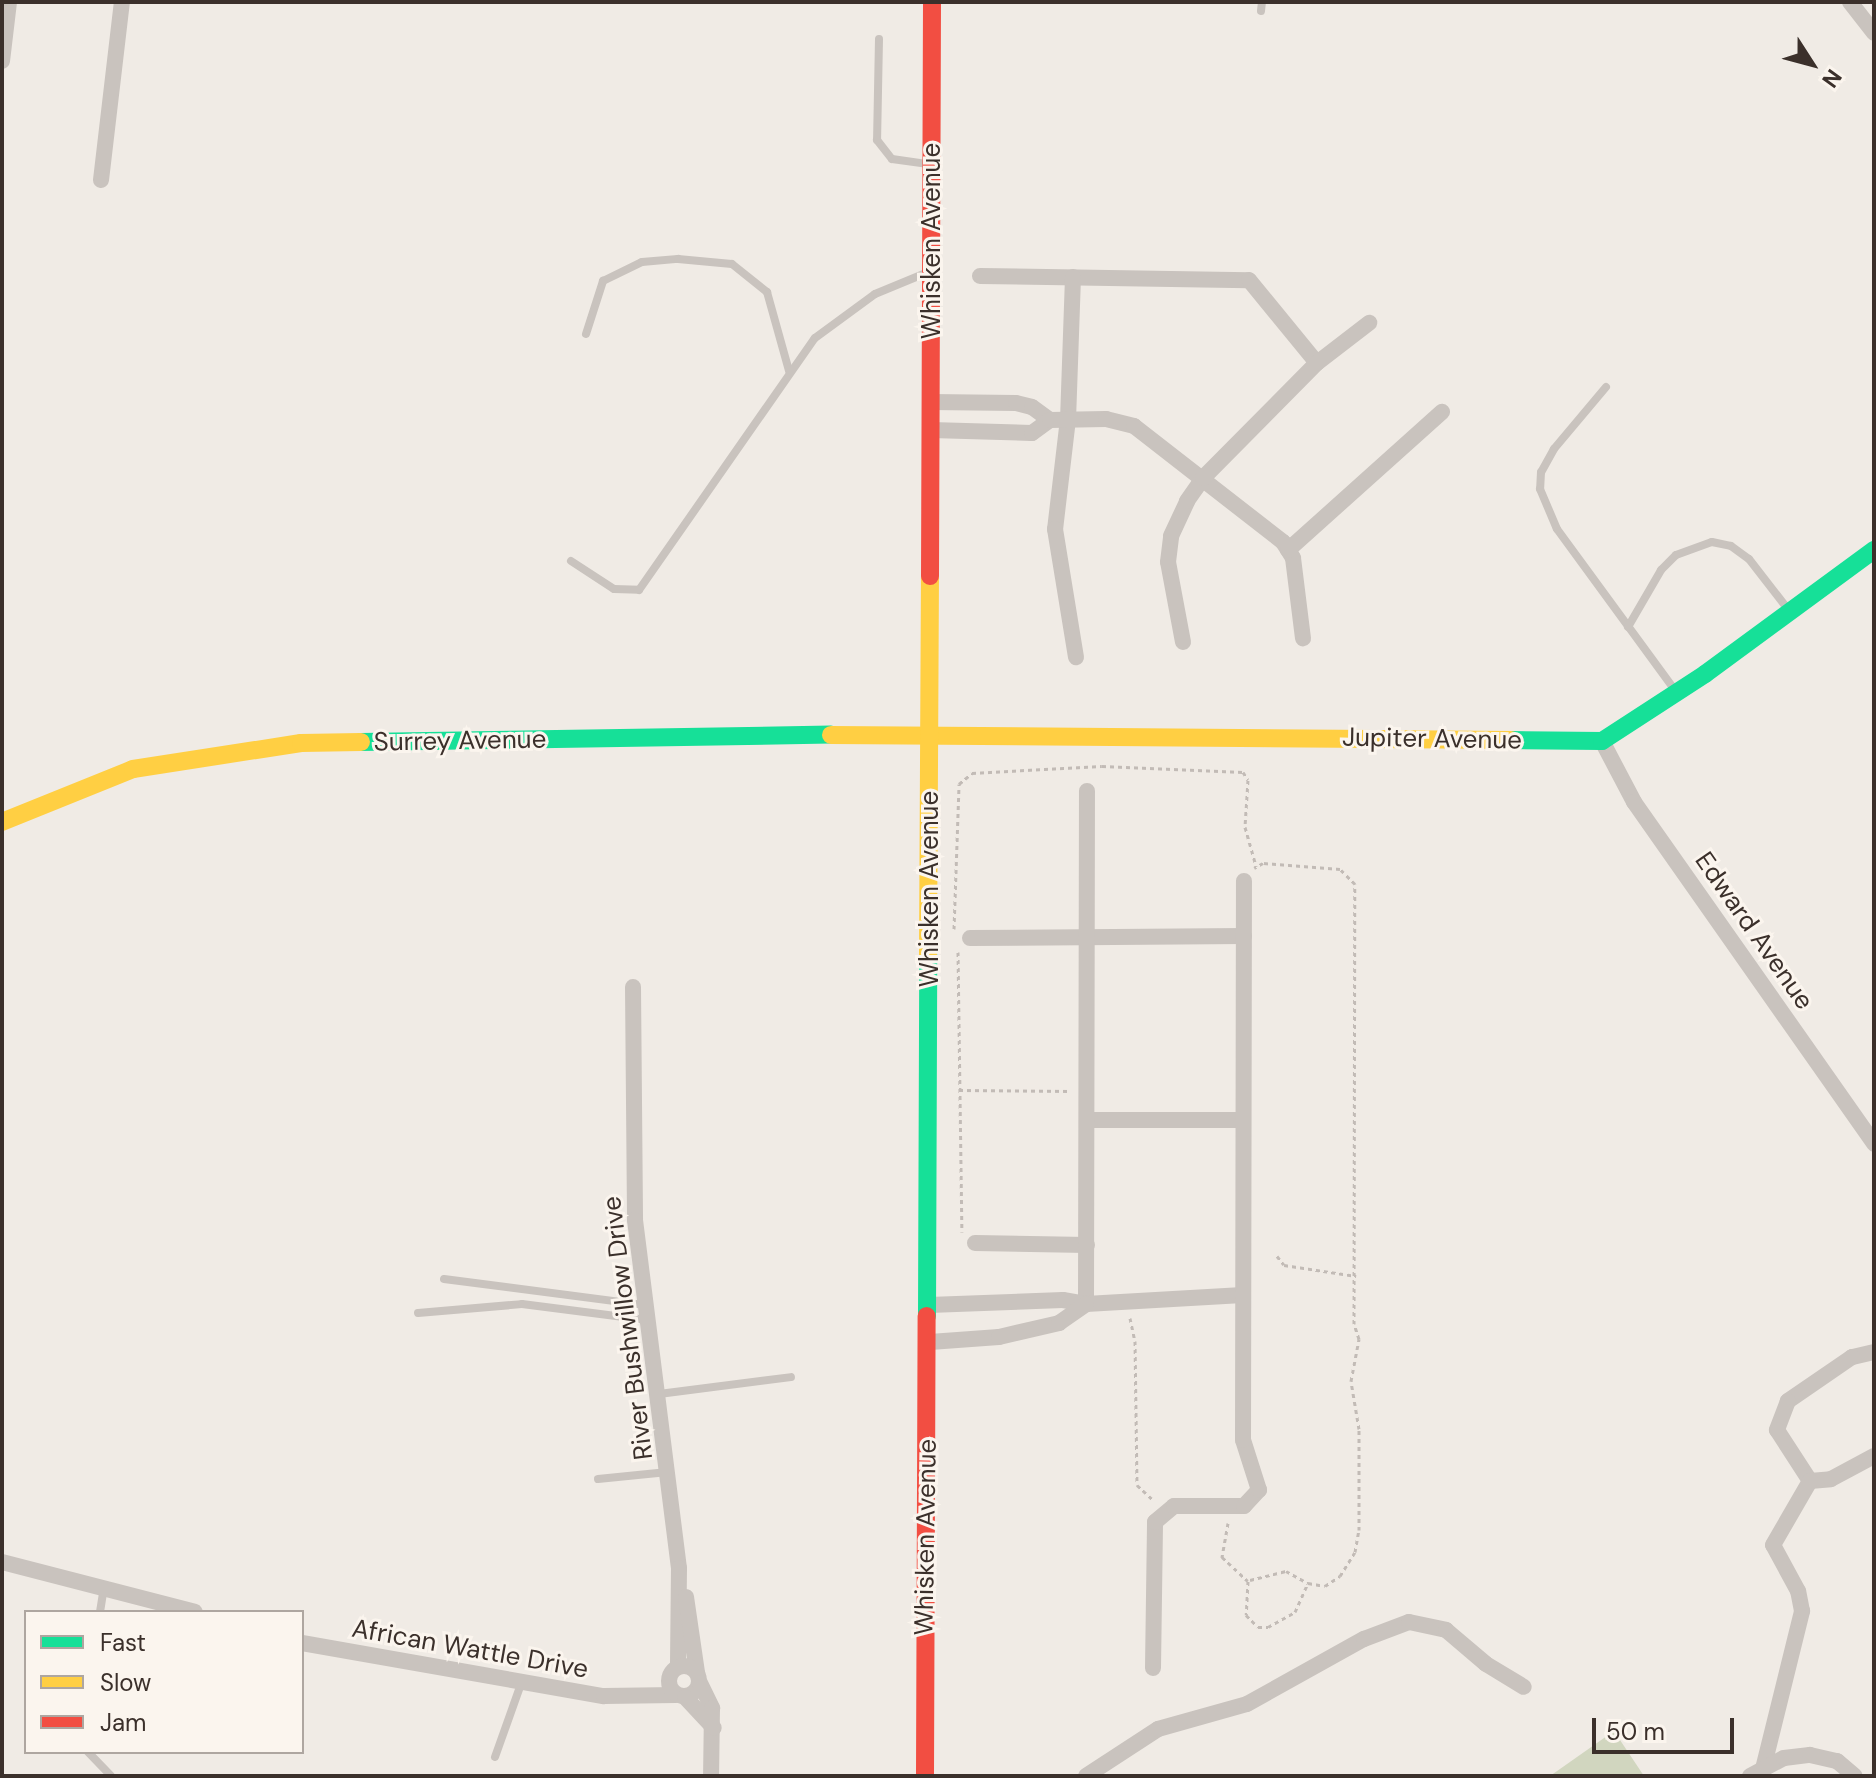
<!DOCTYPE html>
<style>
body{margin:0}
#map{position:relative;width:1876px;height:1778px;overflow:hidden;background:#f0ebe5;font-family:"DM Sans",sans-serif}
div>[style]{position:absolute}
.green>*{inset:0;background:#d1d6bf}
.path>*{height:3px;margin-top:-1.5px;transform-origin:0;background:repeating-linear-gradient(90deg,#c2bbb6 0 4px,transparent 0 8px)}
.lane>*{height:8px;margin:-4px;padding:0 4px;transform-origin:4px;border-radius:4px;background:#c9c3be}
.street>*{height:16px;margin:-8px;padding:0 8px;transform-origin:8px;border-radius:8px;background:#c9c3be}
.street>.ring{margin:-8px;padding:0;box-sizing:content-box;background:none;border:16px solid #c9c3be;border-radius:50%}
.fast>*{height:18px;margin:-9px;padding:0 9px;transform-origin:9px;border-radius:9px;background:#16e098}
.slow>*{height:18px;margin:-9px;padding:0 9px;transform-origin:9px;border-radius:9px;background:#ffcf43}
.jam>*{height:18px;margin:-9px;padding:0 9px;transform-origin:9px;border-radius:9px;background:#f24e42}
span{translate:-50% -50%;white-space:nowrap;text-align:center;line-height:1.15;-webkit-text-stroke:6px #fbf5ee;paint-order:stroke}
.street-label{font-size:26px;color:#3b302b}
.frame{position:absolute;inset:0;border:4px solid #3b302b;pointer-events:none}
.legend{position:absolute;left:24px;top:1610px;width:280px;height:144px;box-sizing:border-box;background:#fbf5ee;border:2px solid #aea6a0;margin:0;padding:10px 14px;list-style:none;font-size:24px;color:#3b302b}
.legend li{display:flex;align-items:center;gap:16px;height:40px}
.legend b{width:40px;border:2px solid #aea6a0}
.north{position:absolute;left:1772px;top:24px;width:80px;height:80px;-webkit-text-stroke:6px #fbf5ee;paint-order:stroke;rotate:126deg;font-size:22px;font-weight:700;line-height:32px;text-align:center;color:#3b302b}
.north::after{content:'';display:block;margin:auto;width:28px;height:36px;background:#3b302b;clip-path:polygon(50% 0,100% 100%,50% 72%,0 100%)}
.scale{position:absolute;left:1592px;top:1718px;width:142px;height:36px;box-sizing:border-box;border:4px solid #3b302b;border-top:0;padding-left:10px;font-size:24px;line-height:28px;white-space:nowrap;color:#3b302b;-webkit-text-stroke:6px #fbf5ee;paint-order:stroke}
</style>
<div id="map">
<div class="green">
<div style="clip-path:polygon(1614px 1731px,1644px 1776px,1550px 1776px)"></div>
</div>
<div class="path">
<div style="left:954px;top:929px;width:145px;rotate:-88deg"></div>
<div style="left:959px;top:784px;width:17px;rotate:-40deg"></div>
<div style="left:972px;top:773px;width:130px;rotate:-3.1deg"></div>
<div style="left:1102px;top:766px;width:141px;rotate:2.4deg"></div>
<div style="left:1243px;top:772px;width:9px;rotate:58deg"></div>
<div style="left:1248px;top:780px;width:47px;rotate:93.7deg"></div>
<div style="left:1245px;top:827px;width:41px;rotate:74.2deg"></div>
<div style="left:958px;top:952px;width:280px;rotate:89.2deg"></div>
<div style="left:959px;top:1090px;width:112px;rotate:0.5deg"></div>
<div style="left:1277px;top:1256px;width:11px;rotate:52deg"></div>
<div style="left:1284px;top:1265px;width:73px;rotate:8.7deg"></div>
<div style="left:1130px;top:1318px;width:24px;rotate:78deg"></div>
<div style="left:1135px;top:1341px;width:144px;rotate:89.2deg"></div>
<div style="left:1137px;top:1485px;width:23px;rotate:43deg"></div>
<div style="left:1228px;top:1523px;width:35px;rotate:100deg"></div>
<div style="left:1222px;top:1557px;width:35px;rotate:43deg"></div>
<div style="left:1248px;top:1581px;width:34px;rotate:93deg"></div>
<div style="left:1246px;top:1615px;width:17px;rotate:45deg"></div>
<div style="left:1258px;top:1627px;width:10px"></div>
<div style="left:1268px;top:1627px;width:31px;rotate:-29deg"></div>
<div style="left:1295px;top:1612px;width:32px;rotate:-66deg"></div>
<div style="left:1308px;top:1583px;width:17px;rotate:10deg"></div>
<div style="left:1325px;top:1586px;width:18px;rotate:-34deg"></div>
<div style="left:1340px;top:1576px;width:28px;rotate:-58deg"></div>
<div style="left:1355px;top:1552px;width:22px;rotate:-80deg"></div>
<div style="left:1359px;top:1530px;width:101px;rotate:-90deg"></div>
<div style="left:1359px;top:1429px;width:49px;rotate:-99.5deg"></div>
<div style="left:1351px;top:1381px;width:43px;rotate:-79.2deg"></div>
<div style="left:1359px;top:1339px;width:16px;rotate:-108deg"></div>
<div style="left:1354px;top:1324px;width:440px;rotate:-89.9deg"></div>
<div style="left:1355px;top:884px;width:21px;rotate:-135deg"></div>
<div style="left:1340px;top:869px;width:77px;rotate:-175.5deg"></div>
<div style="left:1263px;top:863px;width:10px;rotate:151deg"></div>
<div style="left:1250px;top:1580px;width:37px;rotate:-14deg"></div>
<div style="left:1286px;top:1571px;width:25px;rotate:29deg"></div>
</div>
<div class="lane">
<div style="left:1261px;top:11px;width:9px;rotate:-84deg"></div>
<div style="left:879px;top:39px;width:101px;rotate:91.1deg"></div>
<div style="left:877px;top:140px;width:24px;rotate:52deg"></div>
<div style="left:892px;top:159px;width:35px;rotate:8deg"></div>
<div style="left:586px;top:334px;width:56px;rotate:-72.2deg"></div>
<div style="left:603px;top:281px;width:43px;rotate:-26deg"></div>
<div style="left:642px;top:262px;width:36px;rotate:-5deg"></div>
<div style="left:678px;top:259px;width:54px;rotate:5.3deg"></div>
<div style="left:732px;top:264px;width:45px;rotate:38.7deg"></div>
<div style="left:767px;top:292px;width:82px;rotate:74.4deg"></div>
<div style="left:1606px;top:387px;width:81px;rotate:130deg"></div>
<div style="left:1554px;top:449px;width:26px;rotate:119deg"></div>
<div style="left:1541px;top:472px;width:17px;rotate:93deg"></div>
<div style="left:1540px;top:489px;width:43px;rotate:67deg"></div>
<div style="left:1557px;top:529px;width:198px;rotate:53.8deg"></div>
<div style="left:571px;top:561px;width:51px;rotate:33.1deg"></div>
<div style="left:614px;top:589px;width:25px;rotate:2deg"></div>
<div style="left:639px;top:590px;width:307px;rotate:-55.1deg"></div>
<div style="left:815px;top:338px;width:74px;rotate:-36.3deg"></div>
<div style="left:875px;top:294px;width:57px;rotate:-22.5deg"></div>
<div style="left:1628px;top:627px;width:66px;rotate:-59.9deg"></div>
<div style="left:1661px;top:570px;width:21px;rotate:-45deg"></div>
<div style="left:1676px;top:555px;width:38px;rotate:-20deg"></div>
<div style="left:1712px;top:542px;width:19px;rotate:12deg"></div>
<div style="left:1731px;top:546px;width:22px;rotate:36deg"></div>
<div style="left:1749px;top:559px;width:62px;rotate:52.2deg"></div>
<div style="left:444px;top:1279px;width:203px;rotate:7.4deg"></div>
<div style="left:418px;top:1313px;width:104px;rotate:-4.9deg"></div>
<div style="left:522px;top:1304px;width:126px;rotate:7.3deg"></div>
<div style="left:659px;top:1394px;width:133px;rotate:-7.3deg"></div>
<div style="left:598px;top:1479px;width:70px;rotate:-5.7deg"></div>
<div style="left:100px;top:1612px;width:25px;rotate:-81deg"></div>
<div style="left:88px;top:1752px;width:33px;rotate:46deg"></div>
<div style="left:495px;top:1757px;width:77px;rotate:-70.4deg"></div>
</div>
<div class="street">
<div style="left:1850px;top:2px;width:39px;rotate:52deg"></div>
<div style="left:2px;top:61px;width:59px;rotate:-83.2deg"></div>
<div style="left:101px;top:180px;width:179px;rotate:-83.3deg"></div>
<div style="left:980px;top:276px;width:269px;rotate:0.9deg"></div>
<div style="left:1249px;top:280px;width:107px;rotate:50.7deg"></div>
<div style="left:1073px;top:277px;width:142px;rotate:92deg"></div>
<div style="left:1068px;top:419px;width:111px;rotate:96.7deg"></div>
<div style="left:1055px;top:529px;width:130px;rotate:80.7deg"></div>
<div style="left:931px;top:402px;width:85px;rotate:0.7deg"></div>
<div style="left:1016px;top:403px;width:16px;rotate:14deg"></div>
<div style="left:1032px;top:407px;width:22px;rotate:36deg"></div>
<div style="left:931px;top:430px;width:101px;rotate:1.7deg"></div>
<div style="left:1032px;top:433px;width:22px;rotate:-36deg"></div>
<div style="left:1050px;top:420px;width:56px;rotate:-1deg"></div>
<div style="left:1106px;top:419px;width:29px;rotate:14deg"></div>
<div style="left:1134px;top:426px;width:189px;rotate:37.9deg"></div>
<div style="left:1283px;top:542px;width:19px;rotate:58deg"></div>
<div style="left:1293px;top:558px;width:81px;rotate:82.9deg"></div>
<div style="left:1288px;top:550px;width:207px;rotate:-41.9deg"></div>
<div style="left:1183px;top:642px;width:81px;rotate:-100.6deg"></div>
<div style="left:1168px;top:562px;width:26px;rotate:-83deg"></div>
<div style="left:1171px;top:536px;width:38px;rotate:-65deg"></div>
<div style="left:1187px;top:501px;width:28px;rotate:-55deg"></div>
<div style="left:1203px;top:478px;width:162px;rotate:-45.3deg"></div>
<div style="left:1317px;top:363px;width:66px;rotate:-37.6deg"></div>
<div style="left:1602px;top:741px;width:69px;rotate:62.3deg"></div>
<div style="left:1634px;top:802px;width:418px;rotate:54.9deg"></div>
<div style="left:970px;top:938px;width:274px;rotate:-0.4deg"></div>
<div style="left:633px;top:987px;width:233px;rotate:89.5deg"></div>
<div style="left:635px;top:1220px;width:351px;rotate:82.8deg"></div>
<div style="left:679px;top:1568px;width:99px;rotate:90.6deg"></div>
<div style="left:1087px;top:1120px;width:156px"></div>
<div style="left:975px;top:1243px;width:112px;rotate:1deg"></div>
<div style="left:1086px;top:1304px;width:513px;rotate:-89.89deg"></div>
<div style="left:929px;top:1305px;width:134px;rotate:-2.1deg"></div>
<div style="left:1063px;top:1300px;width:23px;rotate:10deg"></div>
<div style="left:1086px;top:1304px;width:157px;rotate:-3.3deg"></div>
<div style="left:930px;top:1342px;width:69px;rotate:-4.1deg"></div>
<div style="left:999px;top:1337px;width:62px;rotate:-13.1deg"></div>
<div style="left:1059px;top:1323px;width:33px;rotate:-35deg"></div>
<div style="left:1874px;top:1352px;width:23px;rotate:167deg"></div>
<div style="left:1852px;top:1357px;width:78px;rotate:145.5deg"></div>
<div style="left:1788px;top:1401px;width:31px;rotate:111deg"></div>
<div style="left:1777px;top:1430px;width:61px;rotate:57.1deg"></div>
<div style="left:1810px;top:1481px;width:21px;rotate:-5deg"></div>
<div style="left:1831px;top:1479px;width:49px;rotate:-28.1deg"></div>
<div style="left:2px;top:1562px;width:199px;rotate:14.5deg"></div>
<div style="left:686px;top:1597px;width:76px;rotate:81.7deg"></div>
<div style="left:302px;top:1643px;width:307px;rotate:10deg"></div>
<div style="left:604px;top:1696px;width:72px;rotate:-0.8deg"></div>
<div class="ring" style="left:669px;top:1666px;width:14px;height:14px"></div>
<div style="left:1153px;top:1668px;width:146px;rotate:-89.2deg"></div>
<div style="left:1155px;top:1522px;width:25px;rotate:-40deg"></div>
<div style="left:1174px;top:1506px;width:70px"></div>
<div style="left:1244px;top:1506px;width:22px;rotate:-47deg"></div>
<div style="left:1259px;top:1490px;width:52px;rotate:-107.7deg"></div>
<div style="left:1243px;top:1440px;width:559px;rotate:-89.9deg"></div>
<div style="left:700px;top:1683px;width:28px;rotate:64deg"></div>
<div style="left:712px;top:1708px;width:68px;rotate:90.8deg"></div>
<div style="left:685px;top:1697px;width:42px;rotate:46.9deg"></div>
<div style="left:1763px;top:1769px;width:163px;rotate:-76.1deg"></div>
<div style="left:1802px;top:1611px;width:20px;rotate:-101deg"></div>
<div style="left:1798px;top:1591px;width:52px;rotate:-118.5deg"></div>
<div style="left:1773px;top:1545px;width:74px;rotate:-60deg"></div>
<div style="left:1086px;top:1776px;width:86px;rotate:-33.1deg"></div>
<div style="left:1158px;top:1729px;width:92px;rotate:-15.7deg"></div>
<div style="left:1247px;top:1704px;width:134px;rotate:-29.1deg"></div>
<div style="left:1364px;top:1639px;width:48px;rotate:-20.7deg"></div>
<div style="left:1409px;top:1622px;width:38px;rotate:12deg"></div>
<div style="left:1446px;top:1630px;width:52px;rotate:40.4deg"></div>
<div style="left:1486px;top:1664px;width:44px;rotate:31.2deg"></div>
<div style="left:1750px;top:1776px;width:38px;rotate:-28deg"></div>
<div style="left:1784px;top:1758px;width:26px;rotate:-7deg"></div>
<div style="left:1810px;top:1755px;width:28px;rotate:13deg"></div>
<div style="left:1837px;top:1761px;width:23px;rotate:40deg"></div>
</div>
<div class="fast">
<div style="left:1511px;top:740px;width:91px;rotate:0.6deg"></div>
<div style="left:1602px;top:741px;width:123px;rotate:-33deg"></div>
<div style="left:1705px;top:674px;width:210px;rotate:-36.3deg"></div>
<div style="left:361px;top:742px;width:470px;rotate:-0.9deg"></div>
<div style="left:927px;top:1316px;width:361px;rotate:-89.8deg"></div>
</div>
<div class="slow">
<div style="left:831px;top:735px;width:680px;rotate:0.42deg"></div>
<div style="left:2px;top:822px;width:141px;rotate:-22deg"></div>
<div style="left:133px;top:769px;width:170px;rotate:-8.8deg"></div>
<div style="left:301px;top:743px;width:60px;rotate:-1deg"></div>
<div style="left:928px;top:955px;width:379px;rotate:-89.7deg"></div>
</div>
<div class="jam">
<div style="left:930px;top:576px;width:574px;rotate:-89.8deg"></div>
<div style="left:925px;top:1776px;width:460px;rotate:-89.8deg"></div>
</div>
<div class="street-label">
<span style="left:932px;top:241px;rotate:-90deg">Whisken Avenue</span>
<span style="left:1432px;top:739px;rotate:1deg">Jupiter Avenue</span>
<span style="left:460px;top:741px;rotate:-1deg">Surrey Avenue</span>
<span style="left:930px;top:889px;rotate:-90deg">Whisken Avenue</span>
<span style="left:1754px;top:931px;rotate:55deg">Edward Avenue</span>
<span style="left:628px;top:1328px;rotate:-97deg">River Bushwillow Drive</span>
<span style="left:926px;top:1537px;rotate:-89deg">Whisken Avenue</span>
<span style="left:470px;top:1649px;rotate:10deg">African Wattle Drive</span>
</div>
<div class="frame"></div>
<ul class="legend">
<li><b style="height:10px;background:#16e098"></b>Fast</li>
<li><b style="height:10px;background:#ffcf43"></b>Slow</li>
<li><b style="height:10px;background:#f24e42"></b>Jam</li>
</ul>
<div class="north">N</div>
<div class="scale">50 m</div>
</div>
